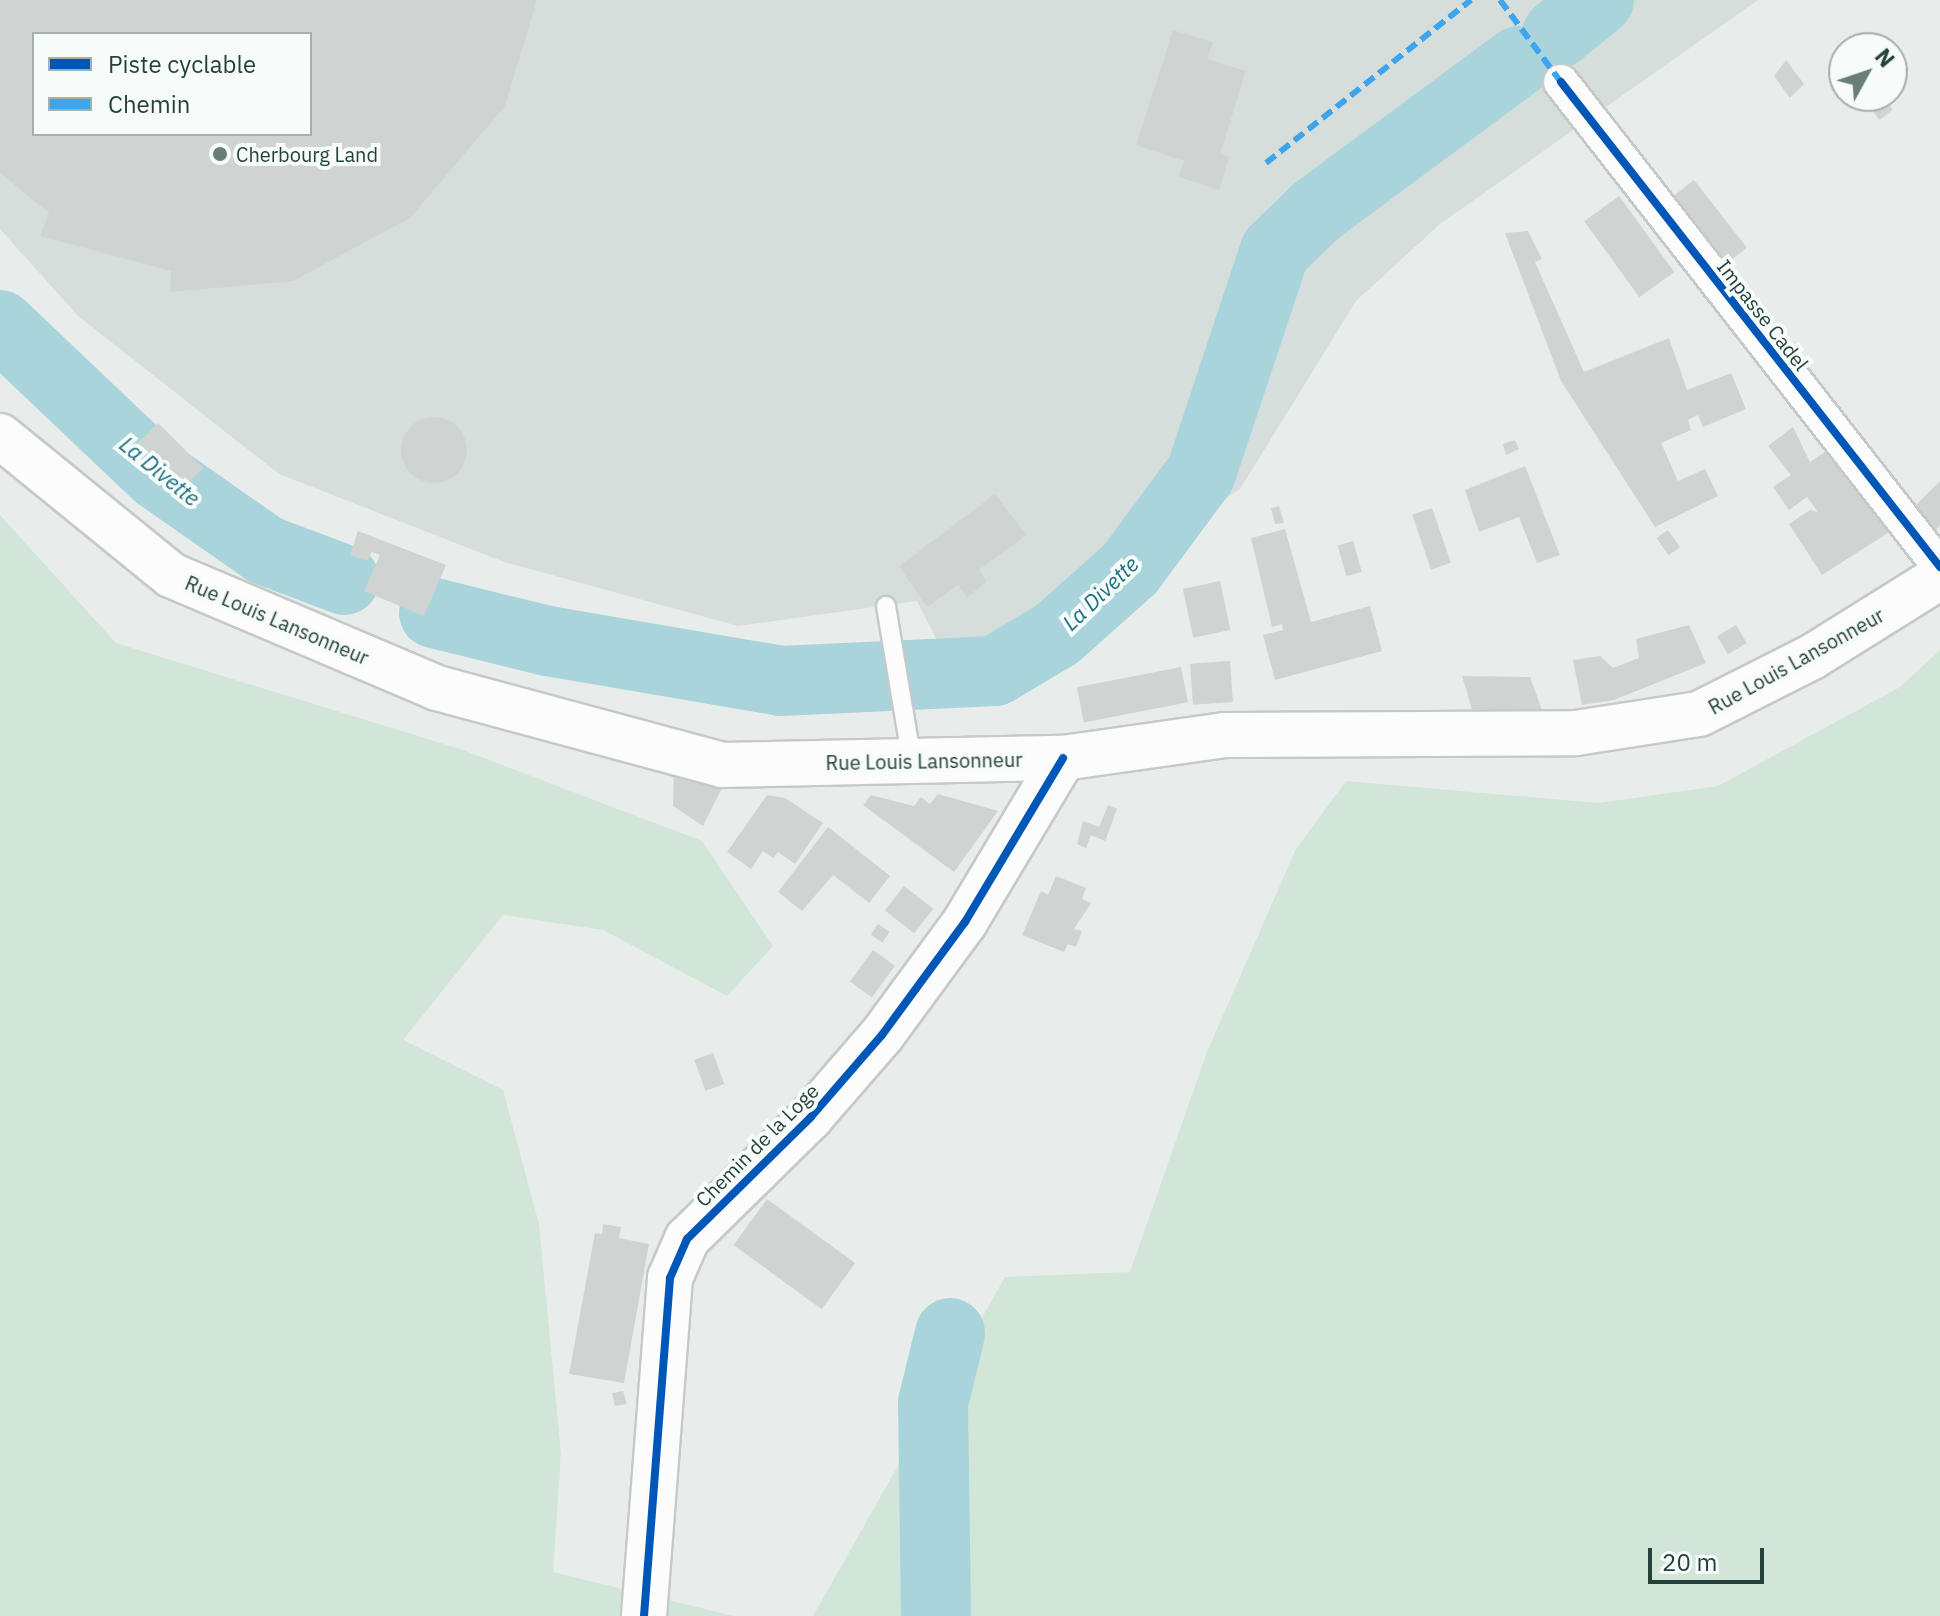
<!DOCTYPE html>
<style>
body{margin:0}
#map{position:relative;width:1940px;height:1616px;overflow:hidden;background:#e8edeb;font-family:"IBM Plex Sans",sans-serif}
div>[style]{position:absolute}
.built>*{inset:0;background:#d6dedb}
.green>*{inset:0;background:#d1e6d8}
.river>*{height:70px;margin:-35px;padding:0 35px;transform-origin:35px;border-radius:35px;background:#a9d4db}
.building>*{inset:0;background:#cfd4d2;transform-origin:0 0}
.round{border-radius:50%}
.roads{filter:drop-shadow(2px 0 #c5cac8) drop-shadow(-2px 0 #c5cac8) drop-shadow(0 2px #c5cac8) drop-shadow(0 -2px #c5cac8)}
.lane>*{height:18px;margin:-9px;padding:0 9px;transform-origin:9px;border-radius:9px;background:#fcfcfc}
.street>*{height:34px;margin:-17px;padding:0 17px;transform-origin:17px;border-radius:17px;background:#fcfcfc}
.secondary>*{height:44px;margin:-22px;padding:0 22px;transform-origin:22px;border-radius:22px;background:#fcfcfc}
.quiet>*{height:6px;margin-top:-3px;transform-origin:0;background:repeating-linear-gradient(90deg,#3ea4ec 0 12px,transparent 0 18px)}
.cycleway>*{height:8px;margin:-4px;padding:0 4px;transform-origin:4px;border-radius:4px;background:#0057b8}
.dots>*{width:22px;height:22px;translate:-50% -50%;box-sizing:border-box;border:4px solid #f7fbf9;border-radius:50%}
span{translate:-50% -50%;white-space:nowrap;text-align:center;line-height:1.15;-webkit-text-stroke:8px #f7fbf9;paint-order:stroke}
.poi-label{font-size:20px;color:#24423a}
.left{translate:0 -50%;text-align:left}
.street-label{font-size:20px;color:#24423a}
.water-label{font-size:22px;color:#1c6f80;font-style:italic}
.legend{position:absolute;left:32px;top:32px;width:280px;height:104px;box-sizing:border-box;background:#f7fbf9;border:2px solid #a3b1ad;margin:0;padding:10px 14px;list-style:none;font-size:24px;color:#24423a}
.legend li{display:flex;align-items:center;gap:16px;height:40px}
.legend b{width:40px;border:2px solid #a3b1ad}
.north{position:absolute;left:1828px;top:32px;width:80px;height:80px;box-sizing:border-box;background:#f7fbf9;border:2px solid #a3b1ad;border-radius:50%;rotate:50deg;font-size:22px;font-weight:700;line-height:32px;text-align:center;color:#24423a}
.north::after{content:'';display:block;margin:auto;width:28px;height:36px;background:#697e78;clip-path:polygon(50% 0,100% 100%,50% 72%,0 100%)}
.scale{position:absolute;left:1648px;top:1548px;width:116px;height:36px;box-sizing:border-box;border:4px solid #24423a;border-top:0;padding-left:10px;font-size:24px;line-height:28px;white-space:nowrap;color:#24423a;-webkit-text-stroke:6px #f7fbf9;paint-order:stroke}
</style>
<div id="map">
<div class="built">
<div style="clip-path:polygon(evenodd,0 0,1758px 0,1440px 224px,1356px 301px,1240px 489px,1088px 589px,946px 658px,917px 601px,738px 626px,504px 562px,279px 474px,78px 316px,0 229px,0 0,34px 34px,310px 34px,310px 134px,34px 134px,34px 34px)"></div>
</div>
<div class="green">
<div style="clip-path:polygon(0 515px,116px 643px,460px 749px,702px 841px,773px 946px,727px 996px,603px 930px,503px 915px,403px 1040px,503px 1090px,539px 1224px,561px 1454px,553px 1572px,734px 1616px,0 1616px)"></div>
<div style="clip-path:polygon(1940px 650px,1940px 1616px,813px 1616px,1005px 1277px,1130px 1272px,1207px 1052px,1296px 849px,1346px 781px,1599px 803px,1718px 786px,1900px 687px)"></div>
</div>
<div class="river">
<div style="left:1557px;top:34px;width:54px;rotate:-39deg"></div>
<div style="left:0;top:325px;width:218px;rotate:43.5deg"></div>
<div style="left:158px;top:475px;width:131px;rotate:35deg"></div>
<div style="left:265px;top:550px;width:85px;rotate:20.6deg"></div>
<div style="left:434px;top:613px;width:117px;rotate:13.8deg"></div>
<div style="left:548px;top:641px;width:236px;rotate:9.7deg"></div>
<div style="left:781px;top:681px;width:214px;rotate:-2.7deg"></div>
<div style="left:995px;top:671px;width:72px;rotate:-30.8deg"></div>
<div style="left:1057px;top:634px;width:98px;rotate:-41.7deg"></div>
<div style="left:1130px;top:569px;width:119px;rotate:-53.5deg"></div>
<div style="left:1201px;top:473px;width:234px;rotate:-71.6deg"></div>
<div style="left:1275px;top:251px;width:57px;rotate:-44.3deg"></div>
<div style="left:1316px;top:211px;width:252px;rotate:-36.5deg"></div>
<div style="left:936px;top:1616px;width:213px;rotate:-90.8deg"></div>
<div style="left:933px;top:1403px;width:72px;rotate:-76.3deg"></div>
</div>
<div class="building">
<div style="clip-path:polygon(evenodd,0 0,537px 0,505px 106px,410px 218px,293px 281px,170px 292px,171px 271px,40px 236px,49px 213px,0 173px,0 0,34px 34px,310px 34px,310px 134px,34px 134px,34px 34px)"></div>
<div style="clip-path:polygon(1173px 30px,1213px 42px,1207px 59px,1246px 71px,1220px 154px,1229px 157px,1219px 190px,1179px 177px,1184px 161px,1136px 145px)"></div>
<div style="clip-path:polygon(1786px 60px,1804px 84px,1790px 98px,1774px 76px)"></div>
<div style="left:1883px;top:97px;width:16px;height:17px;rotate:52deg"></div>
<div style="left:1694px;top:180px;width:86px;height:30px;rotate:52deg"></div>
<div style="left:1619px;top:196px;width:94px;height:43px;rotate:54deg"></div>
<div style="clip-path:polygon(1528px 231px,1542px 259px,1535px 262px,1584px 372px,1669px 338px,1687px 390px,1731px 373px,1746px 409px,1703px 427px,1698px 415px,1688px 420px,1691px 430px,1661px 443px,1678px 481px,1705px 469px,1718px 496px,1655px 527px,1561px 381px,1505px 233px)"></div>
<div class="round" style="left:401px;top:417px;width:66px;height:66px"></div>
<div style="left:158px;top:423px;width:64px;height:30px;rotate:45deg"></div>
<div style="clip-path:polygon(1793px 427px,1810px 462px,1828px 450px,1891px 531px,1822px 575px,1789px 524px,1810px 510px,1818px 512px,1807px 497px,1789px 510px,1773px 487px,1791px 475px,1768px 446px)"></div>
<div style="clip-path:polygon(1515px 440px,1519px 449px,1506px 455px,1503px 444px)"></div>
<div style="clip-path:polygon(1525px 466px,1560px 555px,1537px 563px,1519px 517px,1479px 532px,1465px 490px)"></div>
<div style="clip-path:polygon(1940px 481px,1940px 525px,1932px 534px,1912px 509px)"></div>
<div style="clip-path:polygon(995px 494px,1026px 535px,979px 570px,987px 582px,967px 597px,958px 585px,927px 607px,899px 566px)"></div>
<div style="clip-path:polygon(1279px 506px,1284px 523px,1275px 524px,1271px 508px)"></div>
<div style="left:1432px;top:508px;width:58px;height:21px;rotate:71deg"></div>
<div style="clip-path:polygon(1285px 529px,1311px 622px,1370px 606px,1382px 651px,1275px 680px,1263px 635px,1283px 630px,1282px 624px,1272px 627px,1251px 538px)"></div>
<div style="left:1668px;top:530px;width:21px;height:14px;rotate:55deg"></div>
<div style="clip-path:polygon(358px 531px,446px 565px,424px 616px,364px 591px,380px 555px,372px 552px,367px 561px,350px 555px)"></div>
<div style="left:1353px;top:541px;width:32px;height:16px;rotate:74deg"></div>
<div style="left:1220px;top:581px;width:50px;height:38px;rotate:78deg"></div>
<div style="clip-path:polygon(1689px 625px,1706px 663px,1614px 700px,1582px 705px,1573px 660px,1600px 656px,1613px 668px,1639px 658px,1636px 639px)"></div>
<div style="left:1736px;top:625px;width:21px;height:22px;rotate:59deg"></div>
<div style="left:1230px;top:661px;width:41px;height:40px;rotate:86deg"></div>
<div style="left:1181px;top:667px;width:36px;height:106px;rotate:79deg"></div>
<div style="clip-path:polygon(1462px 676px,1530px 677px,1542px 710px,1472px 709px)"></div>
<div style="clip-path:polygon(674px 771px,724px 784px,703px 826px,673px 806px)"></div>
<div style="clip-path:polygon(938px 794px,998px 811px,954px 872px,863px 805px,871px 795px,914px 806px,921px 797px,930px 804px)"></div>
<div style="clip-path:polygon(767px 795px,785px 798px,823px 823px,795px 864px,778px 852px,773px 858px,763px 851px,751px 869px,727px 852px)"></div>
<div style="clip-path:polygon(1108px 805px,1117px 809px,1105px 841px,1091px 835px,1086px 848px,1077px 844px,1083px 821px,1099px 827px)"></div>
<div style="clip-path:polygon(828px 827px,890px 876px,869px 903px,833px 875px,802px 911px,778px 892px)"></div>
<div style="clip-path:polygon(1056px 876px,1086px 888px,1082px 899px,1091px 903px,1074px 929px,1082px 931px,1076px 947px,1068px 944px,1064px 952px,1022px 935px,1041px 891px,1048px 895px)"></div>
<div style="left:904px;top:886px;width:37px;height:31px;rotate:38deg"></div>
<div style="left:878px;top:924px;width:14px;height:13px;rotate:34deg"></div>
<div style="left:873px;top:950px;width:27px;height:39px;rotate:36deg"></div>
<div style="left:713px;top:1053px;width:33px;height:20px;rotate:70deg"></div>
<div style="left:767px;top:1199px;width:109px;height:57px;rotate:36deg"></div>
<div style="clip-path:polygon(603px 1224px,621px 1227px,619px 1238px,649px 1244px,624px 1383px,569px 1374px,595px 1233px,602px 1234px)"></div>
<div style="clip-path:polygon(623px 1391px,627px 1404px,615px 1406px,612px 1393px)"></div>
</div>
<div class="roads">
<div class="lane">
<div style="left:886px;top:606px;width:157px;rotate:80.5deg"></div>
</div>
<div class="street">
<div style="left:1561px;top:82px;width:616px;rotate:51.99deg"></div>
</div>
<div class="secondary">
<div style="left:0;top:436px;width:220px;rotate:39.1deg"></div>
<div style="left:171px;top:575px;width:289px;rotate:23deg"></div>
<div style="left:437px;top:688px;width:295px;rotate:15.1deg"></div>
<div style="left:722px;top:765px;width:341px;rotate:-1.2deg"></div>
<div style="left:1063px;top:758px;width:164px;rotate:-8.1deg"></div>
<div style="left:1225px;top:735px;width:351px;rotate:-0.3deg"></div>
<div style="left:1576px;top:733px;width:124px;rotate:-8.8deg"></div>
<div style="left:1699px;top:714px;width:127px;rotate:-26.8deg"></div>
<div style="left:1812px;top:657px;width:151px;rotate:-32deg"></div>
<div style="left:644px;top:1616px;width:339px;rotate:-85.6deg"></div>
<div style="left:670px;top:1278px;width:43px;rotate:-66.4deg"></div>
<div style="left:687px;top:1239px;width:173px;rotate:-44.5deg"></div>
<div style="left:810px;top:1118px;width:110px;rotate:-49.1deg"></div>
<div style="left:882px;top:1035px;width:140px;rotate:-53.7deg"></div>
<div style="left:965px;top:922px;width:191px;rotate:-59.1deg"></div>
</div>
</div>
<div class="quiet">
<div style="left:1500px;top:0;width:102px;rotate:53.4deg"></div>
<div style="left:1266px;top:163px;width:262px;rotate:-38.5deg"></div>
</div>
<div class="cycleway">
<div style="left:1561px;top:82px;width:616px;rotate:51.99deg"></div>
<div style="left:644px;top:1616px;width:339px;rotate:-85.6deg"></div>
<div style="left:670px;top:1278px;width:43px;rotate:-66.4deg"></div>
<div style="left:687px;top:1239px;width:173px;rotate:-44.5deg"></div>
<div style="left:810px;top:1118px;width:110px;rotate:-49.1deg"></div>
<div style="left:882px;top:1035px;width:140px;rotate:-53.7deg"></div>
<div style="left:965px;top:922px;width:191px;rotate:-59.1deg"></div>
</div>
<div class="dots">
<div style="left:220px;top:154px;background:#697e78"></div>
</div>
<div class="poi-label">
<span class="left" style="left:236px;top:154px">Cherbourg Land</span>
</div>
<div class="street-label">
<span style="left:1763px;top:315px;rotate:52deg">Impasse Cadel</span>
<span style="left:277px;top:620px;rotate:23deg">Rue Louis Lansonneur</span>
<span style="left:1796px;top:661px;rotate:-29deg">Rue Louis Lansonneur</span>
<span style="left:924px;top:761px;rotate:-1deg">Rue Louis Lansonneur</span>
<span style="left:757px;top:1145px;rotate:-45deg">Chemin de la Loge</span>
</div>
<div class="water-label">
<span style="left:160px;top:471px;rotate:39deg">La Divette</span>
<span style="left:1100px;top:593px;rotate:-44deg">La Divette</span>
</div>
<ul class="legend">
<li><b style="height:10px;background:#0057b8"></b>Piste cyclable</li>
<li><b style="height:10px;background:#3ea4ec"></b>Chemin</li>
</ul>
<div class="north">N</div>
<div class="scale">20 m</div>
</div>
